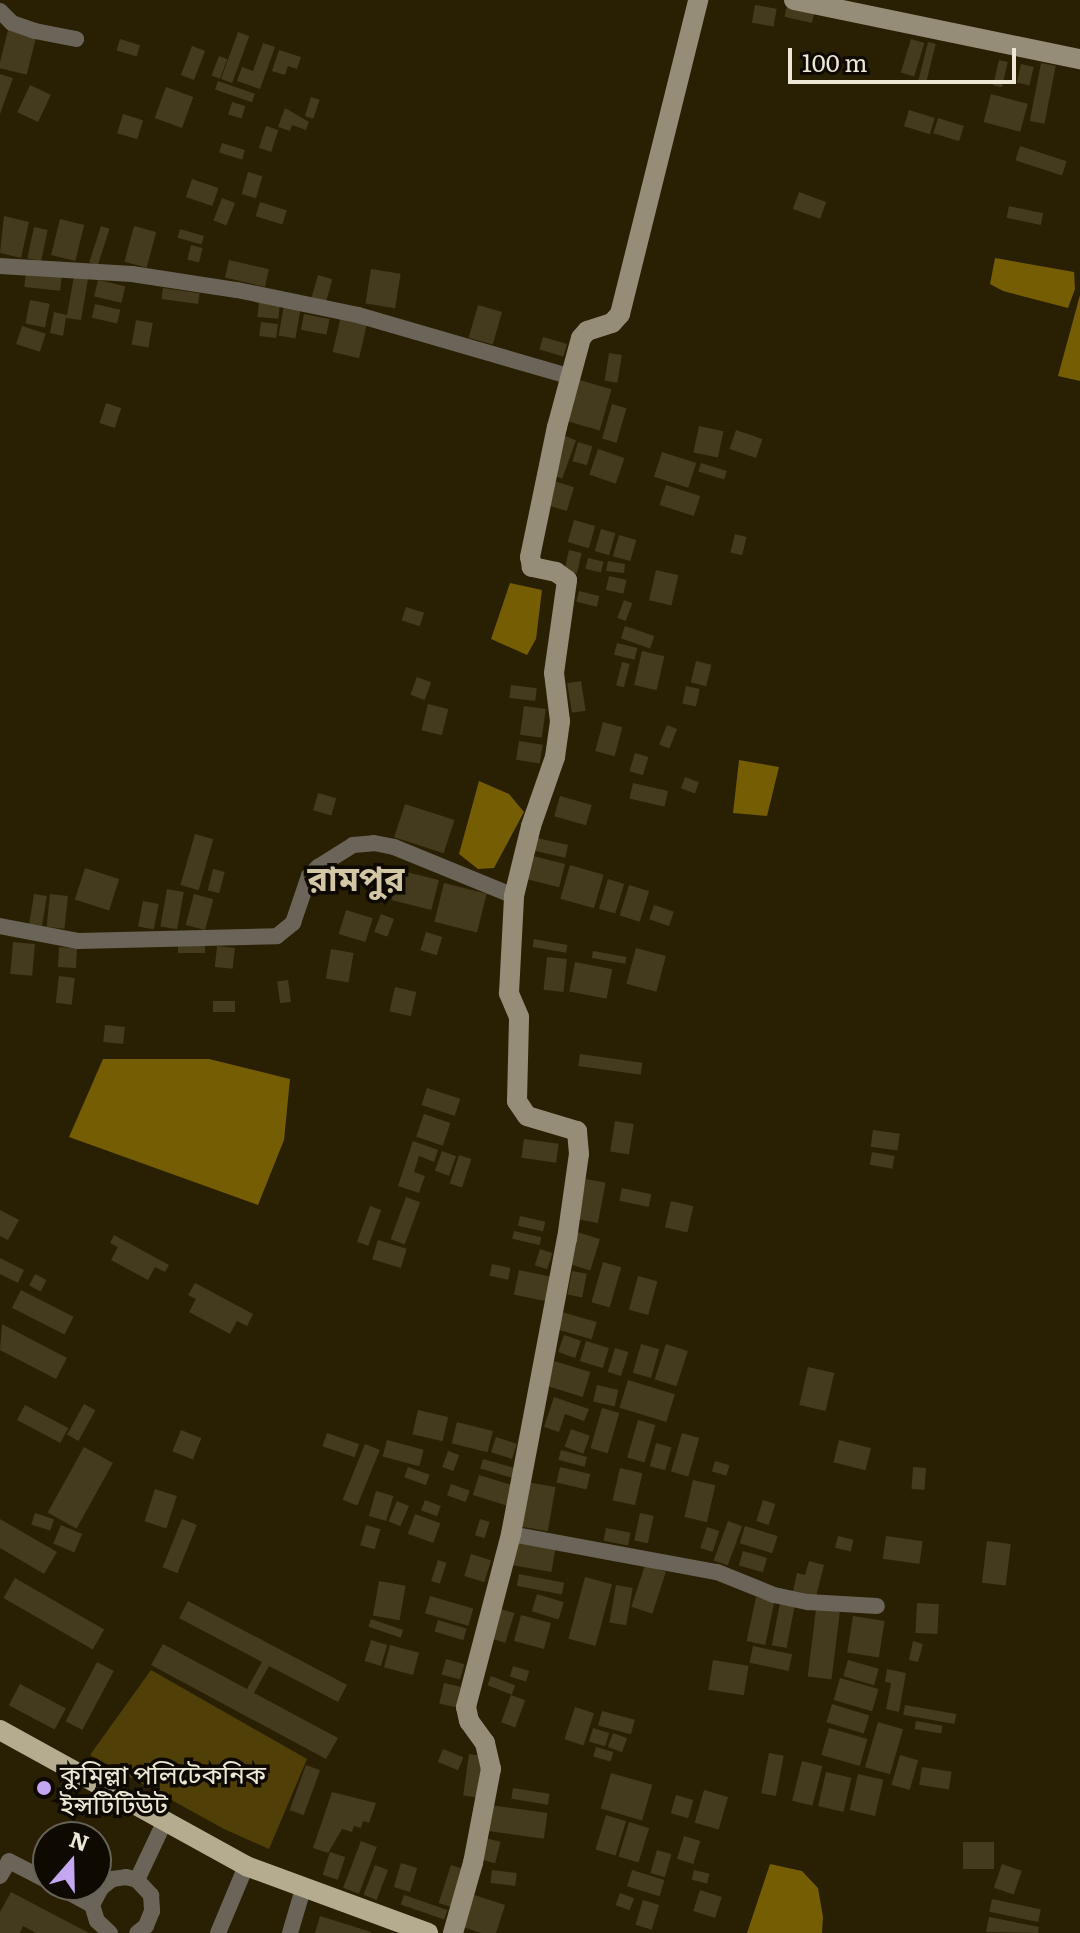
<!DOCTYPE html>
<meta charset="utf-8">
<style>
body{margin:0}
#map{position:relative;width:1080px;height:1933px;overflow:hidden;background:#291f02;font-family:Literata,"Noto Sans Bengali",serif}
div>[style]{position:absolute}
.green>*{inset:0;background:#504007}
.water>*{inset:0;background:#755d03}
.building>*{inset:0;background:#443a1d;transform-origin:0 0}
.street>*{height:16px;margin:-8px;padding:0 8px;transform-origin:8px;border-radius:8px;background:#6a6558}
.secondary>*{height:20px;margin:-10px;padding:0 10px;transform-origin:10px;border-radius:10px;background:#958d78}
.primary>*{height:20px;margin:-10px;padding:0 10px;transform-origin:10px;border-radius:10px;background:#b5ac90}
.dots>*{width:22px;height:22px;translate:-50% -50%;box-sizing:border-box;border:4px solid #0e0901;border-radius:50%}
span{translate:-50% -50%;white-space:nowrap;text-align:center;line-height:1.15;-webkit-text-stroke:7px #0e0901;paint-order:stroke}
.poi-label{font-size:26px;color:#ede7d6}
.left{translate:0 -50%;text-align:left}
.district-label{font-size:34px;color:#d2c6a4;font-weight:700}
.north{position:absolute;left:32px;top:1821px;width:80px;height:80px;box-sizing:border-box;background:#0e0901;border:2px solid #676256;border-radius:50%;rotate:20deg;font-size:22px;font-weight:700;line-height:32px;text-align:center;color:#ede7d6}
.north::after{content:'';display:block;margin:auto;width:28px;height:36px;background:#c3a7f2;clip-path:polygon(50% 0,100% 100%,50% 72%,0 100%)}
.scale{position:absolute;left:788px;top:48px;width:228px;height:36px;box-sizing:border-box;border:4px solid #ede7d6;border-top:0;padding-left:10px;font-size:24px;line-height:28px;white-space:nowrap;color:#ede7d6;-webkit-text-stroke:6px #0e0901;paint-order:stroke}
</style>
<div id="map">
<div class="green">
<div style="clip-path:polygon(151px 1670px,307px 1759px,269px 1849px,224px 1829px,90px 1755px)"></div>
</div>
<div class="water">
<div style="clip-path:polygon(995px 258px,1074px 272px,1075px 289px,1068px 308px,1003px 291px,990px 284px)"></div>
<div style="clip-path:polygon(1080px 295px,1080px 381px,1058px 376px)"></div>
<div style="clip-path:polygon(510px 583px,542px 590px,536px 639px,527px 655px,491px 639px)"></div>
<div style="clip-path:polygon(739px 760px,779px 767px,767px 816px,733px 813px)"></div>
<div style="clip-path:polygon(479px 781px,509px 794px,524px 812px,494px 868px,478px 869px,459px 854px)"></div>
<div style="clip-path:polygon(103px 1059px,209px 1059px,290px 1079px,284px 1140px,258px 1205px,69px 1137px)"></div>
<div style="clip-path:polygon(770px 1864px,802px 1871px,818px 1888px,823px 1917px,822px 1933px,747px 1933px)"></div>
</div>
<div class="building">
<div style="left:755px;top:5px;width:22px;height:18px;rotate:10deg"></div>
<div style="left:787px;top:6px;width:28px;height:11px;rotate:13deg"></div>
<div style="left:8px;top:30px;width:29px;height:39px;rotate:14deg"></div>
<div style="left:238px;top:32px;width:12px;height:50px;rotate:20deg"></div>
<div style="left:120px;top:39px;width:21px;height:12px;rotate:17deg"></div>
<div style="left:911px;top:39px;width:14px;height:35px;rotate:17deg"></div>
<div style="left:928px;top:42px;width:8px;height:40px;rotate:14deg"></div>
<div style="clip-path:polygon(263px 43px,275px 47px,260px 89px,237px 81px,242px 67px,253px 71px)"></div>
<div style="left:192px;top:46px;width:14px;height:31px;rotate:21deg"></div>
<div style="clip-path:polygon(279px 50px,301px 57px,297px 69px,288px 66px,285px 75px,272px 71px)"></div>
<div style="left:219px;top:56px;width:9px;height:21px;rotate:21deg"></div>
<div style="left:999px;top:60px;width:9px;height:26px;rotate:13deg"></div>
<div style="left:1041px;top:63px;width:15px;height:59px;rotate:11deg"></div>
<div style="left:1021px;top:64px;width:13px;height:19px;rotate:13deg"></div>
<div style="clip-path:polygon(0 74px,13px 78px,0 114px)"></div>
<div style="left:218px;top:81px;width:39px;height:9px;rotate:19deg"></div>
<div style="left:30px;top:85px;width:23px;height:30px;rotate:25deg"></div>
<div style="left:166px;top:87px;width:29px;height:33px;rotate:20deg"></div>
<div style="left:991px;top:94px;width:38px;height:29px;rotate:15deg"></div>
<div style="left:311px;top:97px;width:9px;height:20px;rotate:18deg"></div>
<div style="left:232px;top:102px;width:14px;height:13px;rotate:17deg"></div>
<div style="clip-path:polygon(285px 108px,309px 122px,306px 130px,292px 125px,290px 131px,278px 127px)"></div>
<div style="left:909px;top:110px;width:27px;height:17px;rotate:17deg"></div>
<div style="left:123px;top:114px;width:21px;height:20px;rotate:17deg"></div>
<div style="left:938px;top:118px;width:27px;height:16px;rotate:17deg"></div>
<div style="left:266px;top:126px;width:13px;height:23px;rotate:18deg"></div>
<div style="left:222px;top:143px;width:24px;height:10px;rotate:17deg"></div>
<div style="left:1020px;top:146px;width:49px;height:15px;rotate:18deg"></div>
<div style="left:248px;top:172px;width:15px;height:23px;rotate:16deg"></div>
<div style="left:192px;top:179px;width:28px;height:19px;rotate:19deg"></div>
<div style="left:799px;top:192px;width:29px;height:18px;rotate:20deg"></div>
<div style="left:222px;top:198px;width:14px;height:24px;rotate:21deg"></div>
<div style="left:260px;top:202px;width:28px;height:15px;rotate:17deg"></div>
<div style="left:1009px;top:206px;width:35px;height:12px;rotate:12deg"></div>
<div style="clip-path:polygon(4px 216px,29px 222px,21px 258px,0 253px)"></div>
<div style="left:60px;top:219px;width:25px;height:37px;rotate:14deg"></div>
<div style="left:101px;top:226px;width:9px;height:38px;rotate:18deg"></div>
<div style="left:134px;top:226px;width:23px;height:37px;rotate:15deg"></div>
<div style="left:34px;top:227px;width:14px;height:32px;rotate:12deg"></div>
<div style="left:180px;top:229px;width:25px;height:9px;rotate:16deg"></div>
<div style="left:191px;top:245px;width:12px;height:15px;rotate:14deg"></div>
<div style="left:229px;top:260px;width:41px;height:18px;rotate:13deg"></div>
<div style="left:371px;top:269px;width:30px;height:35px;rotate:9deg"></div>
<div style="left:26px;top:271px;width:36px;height:16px;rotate:6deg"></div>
<div style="left:318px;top:275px;width:15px;height:25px;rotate:16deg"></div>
<div style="clip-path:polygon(74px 276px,88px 279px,81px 320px,66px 318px,63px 336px,50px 333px,54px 312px,67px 315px)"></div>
<div style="left:98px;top:280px;width:28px;height:17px;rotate:13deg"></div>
<div style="left:163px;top:288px;width:37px;height:11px;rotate:8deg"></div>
<div style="left:30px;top:300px;width:20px;height:24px;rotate:11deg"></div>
<div style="left:259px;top:301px;width:21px;height:16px;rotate:5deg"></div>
<div style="left:95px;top:304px;width:26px;height:14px;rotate:13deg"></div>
<div style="left:284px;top:305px;width:17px;height:31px;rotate:10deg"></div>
<div style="left:478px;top:305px;width:25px;height:34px;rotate:16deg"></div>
<div style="left:304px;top:314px;width:26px;height:16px;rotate:11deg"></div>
<div style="left:341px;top:316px;width:27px;height:37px;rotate:13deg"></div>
<div style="left:136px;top:320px;width:17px;height:25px;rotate:10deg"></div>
<div style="left:261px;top:322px;width:17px;height:14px;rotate:7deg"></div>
<div style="left:22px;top:326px;width:25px;height:19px;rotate:18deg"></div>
<div style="left:543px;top:337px;width:25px;height:13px;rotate:16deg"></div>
<div style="left:609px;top:353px;width:13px;height:28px;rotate:9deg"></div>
<div style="left:576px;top:379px;width:37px;height:43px;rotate:16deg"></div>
<div style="left:106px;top:403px;width:16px;height:21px;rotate:18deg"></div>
<div style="left:612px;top:404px;width:15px;height:36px;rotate:16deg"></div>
<div style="left:699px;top:426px;width:25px;height:27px;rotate:12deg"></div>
<div style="left:736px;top:430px;width:28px;height:20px;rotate:19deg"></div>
<div style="left:562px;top:435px;width:15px;height:41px;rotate:20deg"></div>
<div style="left:578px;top:442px;width:15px;height:20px;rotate:16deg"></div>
<div style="left:598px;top:449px;width:28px;height:27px;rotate:19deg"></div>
<div style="left:662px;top:452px;width:36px;height:26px;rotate:18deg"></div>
<div style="left:701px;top:463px;width:27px;height:9px;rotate:17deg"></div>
<div style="left:554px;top:481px;width:21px;height:25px;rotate:17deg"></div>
<div style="left:666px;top:485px;width:36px;height:21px;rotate:18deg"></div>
<div style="left:574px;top:520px;width:22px;height:23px;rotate:16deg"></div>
<div style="left:601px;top:529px;width:15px;height:23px;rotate:16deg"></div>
<div style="left:735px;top:534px;width:12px;height:19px;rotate:14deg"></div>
<div style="left:619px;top:535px;width:18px;height:22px;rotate:16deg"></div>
<div style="left:569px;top:550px;width:13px;height:21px;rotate:13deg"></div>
<div style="left:588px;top:558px;width:16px;height:11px;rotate:14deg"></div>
<div style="clip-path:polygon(608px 561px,625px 564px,624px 573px,606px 571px)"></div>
<div style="left:656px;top:570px;width:23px;height:31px;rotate:13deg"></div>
<div style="left:609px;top:576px;width:18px;height:14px;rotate:13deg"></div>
<div style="left:579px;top:591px;width:21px;height:11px;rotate:14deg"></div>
<div style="left:624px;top:600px;width:9px;height:19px;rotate:21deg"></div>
<div style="left:406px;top:607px;width:19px;height:14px;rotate:18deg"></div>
<div style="left:625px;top:626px;width:31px;height:13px;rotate:19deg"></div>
<div style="left:617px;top:643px;width:21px;height:12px;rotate:14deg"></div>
<div style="left:642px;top:651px;width:23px;height:35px;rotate:13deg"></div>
<div style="left:696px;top:661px;width:16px;height:22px;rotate:14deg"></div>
<div style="left:622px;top:662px;width:8px;height:24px;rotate:14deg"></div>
<div style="left:417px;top:677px;width:15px;height:19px;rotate:20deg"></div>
<div style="left:581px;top:681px;width:30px;height:14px;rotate:81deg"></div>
<div style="left:511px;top:685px;width:26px;height:13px;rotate:7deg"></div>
<div style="left:686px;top:686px;width:14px;height:18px;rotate:12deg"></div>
<div style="left:428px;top:704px;width:21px;height:27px;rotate:14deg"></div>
<div style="left:524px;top:706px;width:22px;height:29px;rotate:8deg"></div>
<div style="left:603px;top:722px;width:20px;height:30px;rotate:15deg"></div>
<div style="left:667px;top:725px;width:11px;height:21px;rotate:22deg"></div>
<div style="left:519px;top:741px;width:24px;height:19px;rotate:9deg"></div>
<div style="left:635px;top:753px;width:14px;height:19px;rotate:17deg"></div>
<div style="left:685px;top:777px;width:15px;height:12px;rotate:20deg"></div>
<div style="left:633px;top:783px;width:36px;height:16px;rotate:13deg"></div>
<div style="left:318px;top:793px;width:19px;height:18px;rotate:16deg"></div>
<div style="left:560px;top:796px;width:33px;height:21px;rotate:16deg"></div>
<div style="left:405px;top:804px;width:52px;height:35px;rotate:18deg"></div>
<div style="left:195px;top:834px;width:19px;height:53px;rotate:16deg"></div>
<div style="left:533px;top:837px;width:36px;height:13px;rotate:13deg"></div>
<div style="left:533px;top:856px;width:33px;height:24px;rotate:14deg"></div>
<div style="left:570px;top:865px;width:35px;height:35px;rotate:16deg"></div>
<div style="left:85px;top:868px;width:36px;height:33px;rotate:18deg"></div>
<div style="left:213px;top:869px;width:12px;height:22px;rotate:14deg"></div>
<div style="left:399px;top:870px;width:41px;height:31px;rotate:14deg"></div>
<div style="left:608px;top:879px;width:17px;height:31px;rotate:17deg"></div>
<div style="left:444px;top:883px;width:44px;height:40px;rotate:14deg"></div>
<div style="left:629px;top:885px;width:21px;height:32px;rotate:17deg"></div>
<div style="left:167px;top:889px;width:17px;height:38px;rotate:10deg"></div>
<div style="left:34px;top:894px;width:13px;height:30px;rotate:9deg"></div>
<div style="left:50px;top:894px;width:18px;height:33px;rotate:6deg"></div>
<div style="left:194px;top:894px;width:20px;height:32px;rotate:15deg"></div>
<div style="left:143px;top:901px;width:16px;height:26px;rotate:11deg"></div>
<div style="left:654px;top:905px;width:21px;height:15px;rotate:19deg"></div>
<div style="left:346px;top:910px;width:28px;height:25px;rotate:17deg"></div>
<div style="left:381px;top:914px;width:14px;height:19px;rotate:21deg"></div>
<div style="left:426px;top:932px;width:17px;height:19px;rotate:17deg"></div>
<div style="left:534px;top:939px;width:34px;height:8px;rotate:10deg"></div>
<div style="left:13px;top:942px;width:22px;height:32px;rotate:5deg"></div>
<div style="left:205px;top:943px;width:10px;height:27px;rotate:90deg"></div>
<div style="left:217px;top:946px;width:18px;height:21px;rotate:6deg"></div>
<div style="left:59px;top:947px;width:18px;height:20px;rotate:3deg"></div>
<div style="left:636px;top:948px;width:31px;height:37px;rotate:15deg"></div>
<div style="left:331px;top:949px;width:23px;height:30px;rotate:10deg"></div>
<div style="left:593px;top:951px;width:34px;height:7px;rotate:10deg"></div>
<div style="left:547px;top:957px;width:20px;height:33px;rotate:6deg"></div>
<div style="left:575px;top:962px;width:38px;height:30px;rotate:11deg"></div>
<div style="left:59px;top:976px;width:16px;height:27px;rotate:7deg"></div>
<div style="left:288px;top:980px;width:22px;height:11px;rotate:82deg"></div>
<div style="left:395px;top:987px;width:22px;height:25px;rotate:13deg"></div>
<div style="left:213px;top:1001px;width:22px;height:11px"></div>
<div style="left:105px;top:1025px;width:20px;height:17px;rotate:6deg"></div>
<div style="left:580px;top:1054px;width:63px;height:12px;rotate:8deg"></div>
<div style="left:427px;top:1088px;width:35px;height:18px;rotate:18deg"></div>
<div style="left:424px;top:1114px;width:28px;height:24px;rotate:19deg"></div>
<div style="left:615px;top:1121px;width:19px;height:31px;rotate:9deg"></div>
<div style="left:873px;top:1130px;width:27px;height:17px;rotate:8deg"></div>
<div style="left:524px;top:1139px;width:35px;height:19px;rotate:8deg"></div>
<div style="clip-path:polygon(413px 1141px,438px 1150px,434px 1162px,419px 1156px,414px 1172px,425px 1176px,419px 1193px,398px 1186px)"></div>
<div style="left:442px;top:1151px;width:15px;height:21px;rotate:20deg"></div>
<div style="left:872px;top:1152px;width:23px;height:13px;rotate:10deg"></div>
<div style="left:459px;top:1155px;width:13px;height:30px;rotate:18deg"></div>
<div style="left:586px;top:1179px;width:20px;height:41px;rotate:11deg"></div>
<div style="left:622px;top:1188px;width:30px;height:13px;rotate:12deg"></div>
<div style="left:406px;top:1197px;width:15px;height:45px;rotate:20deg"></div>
<div style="left:671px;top:1201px;width:23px;height:27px;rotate:13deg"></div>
<div style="left:370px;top:1206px;width:12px;height:38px;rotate:20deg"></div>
<div style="clip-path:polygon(0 1210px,19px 1220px,8px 1240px,0 1236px)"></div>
<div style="left:520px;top:1216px;width:26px;height:10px;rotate:13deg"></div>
<div style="left:514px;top:1231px;width:28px;height:8px;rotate:13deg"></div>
<div style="left:577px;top:1232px;width:24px;height:33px;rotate:17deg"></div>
<div style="clip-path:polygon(114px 1235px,169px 1265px,165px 1272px,155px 1267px,148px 1280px,111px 1260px,118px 1247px,110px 1243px)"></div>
<div style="left:378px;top:1240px;width:30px;height:20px;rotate:17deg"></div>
<div style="left:540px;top:1249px;width:13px;height:17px;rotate:18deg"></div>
<div style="clip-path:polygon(0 1258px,24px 1270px,18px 1283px,0 1274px)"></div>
<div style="left:603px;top:1262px;width:19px;height:42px;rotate:16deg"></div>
<div style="left:492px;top:1264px;width:19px;height:12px;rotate:12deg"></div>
<div style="left:519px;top:1270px;width:34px;height:25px;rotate:12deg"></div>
<div style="left:572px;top:1271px;width:15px;height:24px;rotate:11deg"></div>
<div style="left:35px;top:1274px;width:13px;height:13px;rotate:27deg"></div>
<div style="left:638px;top:1276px;width:20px;height:35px;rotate:15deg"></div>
<div style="clip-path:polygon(195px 1283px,253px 1314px,247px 1326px,237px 1321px,230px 1334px,189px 1312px,196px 1299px,188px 1295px)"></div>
<div style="left:21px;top:1290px;width:59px;height:20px;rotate:27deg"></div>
<div style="left:562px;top:1312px;width:36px;height:18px;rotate:16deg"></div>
<div style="clip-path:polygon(2px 1324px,67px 1358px,56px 1379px,0 1350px)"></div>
<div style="left:564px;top:1335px;width:18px;height:18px;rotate:19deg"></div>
<div style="left:586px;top:1341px;width:24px;height:21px;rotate:17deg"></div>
<div style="left:641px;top:1344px;width:19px;height:30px;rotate:16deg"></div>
<div style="left:666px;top:1344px;width:23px;height:37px;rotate:18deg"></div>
<div style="left:615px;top:1348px;width:14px;height:25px;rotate:17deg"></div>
<div style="left:554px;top:1361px;width:38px;height:26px;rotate:17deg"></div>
<div style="left:808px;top:1367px;width:27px;height:39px;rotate:13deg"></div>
<div style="left:628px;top:1380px;width:49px;height:29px;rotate:17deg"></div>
<div style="left:597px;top:1385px;width:22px;height:17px;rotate:13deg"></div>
<div style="clip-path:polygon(554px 1397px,589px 1409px,584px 1421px,565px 1414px,559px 1432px,544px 1427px)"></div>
<div style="left:84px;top:1404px;width:13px;height:35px;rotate:29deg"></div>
<div style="left:25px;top:1405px;width:49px;height:17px;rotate:28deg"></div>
<div style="left:602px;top:1408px;width:18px;height:42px;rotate:16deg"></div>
<div style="left:418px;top:1410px;width:31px;height:25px;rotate:13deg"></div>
<div style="left:638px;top:1420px;width:18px;height:39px;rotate:16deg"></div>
<div style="left:457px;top:1422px;width:37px;height:22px;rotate:14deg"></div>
<div style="left:571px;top:1429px;width:20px;height:19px;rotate:20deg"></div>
<div style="left:181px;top:1430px;width:22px;height:23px;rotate:22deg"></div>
<div style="left:327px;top:1433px;width:34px;height:14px;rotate:19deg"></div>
<div style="left:682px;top:1433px;width:18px;height:40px;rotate:16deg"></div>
<div style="left:496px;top:1437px;width:22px;height:16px;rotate:18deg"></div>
<div style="left:387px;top:1440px;width:38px;height:17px;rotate:15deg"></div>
<div style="left:839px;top:1440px;width:33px;height:23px;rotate:14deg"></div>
<div style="left:656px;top:1443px;width:16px;height:24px;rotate:15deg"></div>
<div style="left:365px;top:1444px;width:16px;height:60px;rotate:22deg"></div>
<div style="left:84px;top:1447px;width:33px;height:75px;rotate:29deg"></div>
<div style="left:561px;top:1450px;width:27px;height:10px;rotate:15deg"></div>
<div style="left:448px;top:1451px;width:12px;height:17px;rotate:20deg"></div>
<div style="left:483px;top:1459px;width:33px;height:10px;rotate:16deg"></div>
<div style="left:715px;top:1461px;width:15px;height:11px;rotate:16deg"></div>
<div style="left:408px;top:1467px;width:23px;height:11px;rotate:20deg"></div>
<div style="left:560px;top:1467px;width:31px;height:16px;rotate:13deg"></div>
<div style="left:913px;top:1467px;width:13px;height:22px;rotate:4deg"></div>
<div style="left:620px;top:1468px;width:23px;height:33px;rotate:13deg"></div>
<div style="left:479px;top:1475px;width:37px;height:21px;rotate:17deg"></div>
<div style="left:693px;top:1480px;width:23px;height:38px;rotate:13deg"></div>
<div style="left:527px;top:1482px;width:29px;height:45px;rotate:10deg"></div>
<div style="left:451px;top:1484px;width:20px;height:12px;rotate:20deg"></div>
<div style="left:155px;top:1489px;width:23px;height:34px;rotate:18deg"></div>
<div style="left:376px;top:1491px;width:18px;height:26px;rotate:16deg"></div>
<div style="left:425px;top:1500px;width:17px;height:11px;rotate:21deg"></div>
<div style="left:763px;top:1500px;width:13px;height:22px;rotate:18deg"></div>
<div style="left:397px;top:1501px;width:13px;height:22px;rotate:23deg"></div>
<div style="left:35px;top:1513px;width:20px;height:12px;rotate:18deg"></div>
<div style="left:640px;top:1513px;width:14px;height:28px;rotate:12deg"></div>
<div style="left:415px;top:1514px;width:27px;height:21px;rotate:20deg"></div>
<div style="clip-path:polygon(0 1519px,57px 1552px,44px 1574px,0 1548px)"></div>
<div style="left:182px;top:1519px;width:16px;height:52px;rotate:22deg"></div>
<div style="left:480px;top:1519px;width:10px;height:17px;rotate:17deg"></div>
<div style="left:728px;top:1521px;width:15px;height:42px;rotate:20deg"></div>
<div style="left:61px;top:1525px;width:23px;height:20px;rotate:23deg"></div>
<div style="left:366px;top:1525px;width:15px;height:21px;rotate:16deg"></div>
<div style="left:745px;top:1526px;width:34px;height:18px;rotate:17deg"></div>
<div style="left:707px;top:1527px;width:13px;height:22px;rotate:18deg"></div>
<div style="left:606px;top:1528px;width:25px;height:13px;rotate:11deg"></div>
<div style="left:838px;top:1536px;width:16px;height:12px;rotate:14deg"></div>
<div style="left:886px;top:1536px;width:37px;height:23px;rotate:8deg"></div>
<div style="left:987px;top:1541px;width:24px;height:42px;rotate:7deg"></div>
<div style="left:514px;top:1542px;width:42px;height:23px;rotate:10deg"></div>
<div style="left:743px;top:1551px;width:25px;height:15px;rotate:16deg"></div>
<div style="left:471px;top:1554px;width:21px;height:23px;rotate:17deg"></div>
<div style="left:438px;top:1560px;width:9px;height:22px;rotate:18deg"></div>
<div style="clip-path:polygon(809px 1561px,824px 1565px,816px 1597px,793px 1591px,797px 1573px,805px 1575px)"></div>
<div style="left:645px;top:1565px;width:22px;height:44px;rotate:18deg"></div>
<div style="left:519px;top:1574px;width:46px;height:12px;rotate:11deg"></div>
<div style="left:585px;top:1577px;width:28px;height:64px;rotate:15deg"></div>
<div style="left:15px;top:1578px;width:103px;height:23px;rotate:30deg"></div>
<div style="left:379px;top:1581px;width:27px;height:35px;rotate:10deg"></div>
<div style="left:616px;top:1585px;width:17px;height:38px;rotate:10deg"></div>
<div style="left:537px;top:1594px;width:28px;height:18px;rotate:17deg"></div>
<div style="left:430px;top:1596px;width:45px;height:18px;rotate:16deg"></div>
<div style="left:756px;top:1597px;width:19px;height:45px;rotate:12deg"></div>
<div style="clip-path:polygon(188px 1601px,347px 1685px,338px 1702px,269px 1666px,254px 1693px,338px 1738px,326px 1759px,151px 1665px,163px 1644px,247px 1689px,262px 1662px,179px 1618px)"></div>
<div style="left:780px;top:1603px;width:15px;height:43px;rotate:11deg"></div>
<div style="left:917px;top:1603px;width:22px;height:30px;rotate:3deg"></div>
<div style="left:501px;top:1609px;width:14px;height:31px;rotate:17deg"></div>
<div style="left:816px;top:1609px;width:24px;height:68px;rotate:7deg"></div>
<div style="left:521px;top:1615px;width:31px;height:27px;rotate:15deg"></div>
<div style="left:853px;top:1616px;width:32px;height:37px;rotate:9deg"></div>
<div style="left:371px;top:1619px;width:34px;height:8px;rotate:19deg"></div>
<div style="left:438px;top:1620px;width:30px;height:12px;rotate:17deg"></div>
<div style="left:371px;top:1640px;width:17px;height:22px;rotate:17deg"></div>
<div style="clip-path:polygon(913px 1641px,923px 1644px,918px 1662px,909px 1660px)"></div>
<div style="left:390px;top:1645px;width:30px;height:23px;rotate:15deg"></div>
<div style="left:753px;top:1646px;width:40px;height:17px;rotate:12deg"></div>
<div style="left:446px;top:1659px;width:19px;height:16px;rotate:16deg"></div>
<div style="left:713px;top:1660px;width:36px;height:30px;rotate:9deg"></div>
<div style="left:848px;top:1660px;width:32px;height:17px;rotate:16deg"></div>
<div style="left:97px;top:1662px;width:19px;height:67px;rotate:28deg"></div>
<div style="left:513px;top:1666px;width:17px;height:11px;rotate:17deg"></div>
<div style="clip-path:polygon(887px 1669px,906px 1673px,899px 1712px,886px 1709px,891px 1683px,885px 1682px)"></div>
<div style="left:491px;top:1676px;width:26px;height:10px;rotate:21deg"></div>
<div style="left:840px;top:1678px;width:40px;height:23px;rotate:16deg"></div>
<div style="left:444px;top:1683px;width:17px;height:21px;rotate:13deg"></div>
<div style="left:20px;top:1684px;width:52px;height:24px;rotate:28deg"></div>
<div style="left:511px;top:1695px;width:15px;height:29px;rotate:20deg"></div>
<div style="left:832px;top:1704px;width:39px;height:19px;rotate:17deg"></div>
<div style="left:905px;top:1705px;width:52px;height:10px;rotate:10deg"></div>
<div style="left:575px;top:1707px;width:20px;height:34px;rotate:18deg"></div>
<div style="left:602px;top:1711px;width:34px;height:15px;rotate:15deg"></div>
<div style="left:916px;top:1721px;width:27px;height:8px;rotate:10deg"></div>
<div style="left:878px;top:1722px;width:26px;height:47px;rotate:16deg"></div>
<div style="left:593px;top:1728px;width:17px;height:14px;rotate:17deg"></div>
<div style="left:829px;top:1728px;width:40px;height:28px;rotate:16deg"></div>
<div style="left:613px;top:1733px;width:15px;height:15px;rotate:20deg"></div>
<div style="left:596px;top:1747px;width:18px;height:10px;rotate:16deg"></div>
<div style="left:443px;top:1749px;width:22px;height:14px;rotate:22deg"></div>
<div style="left:769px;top:1753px;width:15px;height:41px;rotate:11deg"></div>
<div style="left:469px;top:1754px;width:14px;height:42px;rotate:8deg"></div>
<div style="left:900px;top:1755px;width:19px;height:31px;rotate:16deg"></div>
<div style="left:802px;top:1761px;width:21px;height:41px;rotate:14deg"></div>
<div style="left:306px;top:1765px;width:15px;height:48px;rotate:20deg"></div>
<div style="left:922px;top:1767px;width:30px;height:18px;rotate:9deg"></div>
<div style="left:826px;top:1772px;width:26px;height:35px;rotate:13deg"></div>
<div style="left:611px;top:1773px;width:43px;height:37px;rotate:16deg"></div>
<div style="left:858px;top:1774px;width:26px;height:37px;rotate:13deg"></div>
<div style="left:513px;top:1788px;width:37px;height:11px;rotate:9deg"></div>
<div style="left:704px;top:1790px;width:25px;height:34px;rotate:16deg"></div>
<div style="clip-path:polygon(332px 1792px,376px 1803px,369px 1823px,363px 1821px,361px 1828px,354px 1826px,352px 1832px,342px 1829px,328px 1853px,313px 1848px)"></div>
<div style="left:676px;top:1795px;width:18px;height:19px;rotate:16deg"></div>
<div style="left:490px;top:1805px;width:58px;height:26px;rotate:8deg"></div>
<div style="left:606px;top:1815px;width:21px;height:36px;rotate:17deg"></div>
<div style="left:629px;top:1822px;width:21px;height:36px;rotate:17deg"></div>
<div style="left:684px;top:1836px;width:17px;height:24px;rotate:17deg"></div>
<div style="left:485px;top:1838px;width:16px;height:22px;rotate:14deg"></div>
<div style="left:361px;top:1841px;width:17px;height:50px;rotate:21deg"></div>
<div style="left:963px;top:1842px;width:31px;height:27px"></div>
<div style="left:657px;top:1850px;width:15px;height:24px;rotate:16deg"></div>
<div style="left:330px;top:1852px;width:16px;height:24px;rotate:18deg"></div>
<div style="left:401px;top:1863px;width:17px;height:25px;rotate:17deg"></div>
<div style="left:1002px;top:1864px;width:21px;height:25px;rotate:19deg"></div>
<div style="left:375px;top:1865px;width:14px;height:32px;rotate:21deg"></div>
<div style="left:451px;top:1865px;width:13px;height:40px;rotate:18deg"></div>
<div style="left:492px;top:1870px;width:25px;height:13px;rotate:7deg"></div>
<div style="left:632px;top:1870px;width:34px;height:17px;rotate:17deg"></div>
<div style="left:694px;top:1870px;width:16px;height:10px;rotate:14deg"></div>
<div style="left:700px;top:1890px;width:23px;height:22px;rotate:18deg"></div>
<div style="clip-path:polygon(11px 1892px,89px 1933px,36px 1933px,23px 1926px,20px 1933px,0 1933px,0 1912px)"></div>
<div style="left:468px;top:1893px;width:39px;height:34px;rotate:18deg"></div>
<div style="left:620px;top:1893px;width:15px;height:13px;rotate:20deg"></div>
<div style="left:404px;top:1895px;width:46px;height:10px;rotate:19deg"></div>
<div style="left:992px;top:1899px;width:50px;height:13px;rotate:12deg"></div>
<div style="left:643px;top:1900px;width:17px;height:26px;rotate:17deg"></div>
<div style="clip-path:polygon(320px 1916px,371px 1932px,371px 1933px,315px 1933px)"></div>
<div style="clip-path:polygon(989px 1917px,1039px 1927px,1038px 1933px,986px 1932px)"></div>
</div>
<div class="street">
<div style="left:0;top:11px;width:17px;rotate:45deg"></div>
<div style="left:12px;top:23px;width:24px;rotate:19deg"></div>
<div style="left:35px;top:31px;width:42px;rotate:11deg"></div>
<div style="left:0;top:266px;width:132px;rotate:3.5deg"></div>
<div style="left:132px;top:274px;width:106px;rotate:8.7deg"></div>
<div style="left:237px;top:290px;width:124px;rotate:11.7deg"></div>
<div style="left:358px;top:315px;width:222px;rotate:16.2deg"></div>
<div style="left:0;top:926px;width:79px;rotate:10.9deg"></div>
<div style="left:78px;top:941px;width:199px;rotate:-1.4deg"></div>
<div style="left:277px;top:936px;width:21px;rotate:-39deg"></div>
<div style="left:293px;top:923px;width:50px;rotate:-71.2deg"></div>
<div style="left:309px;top:876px;width:13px;rotate:-45deg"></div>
<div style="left:318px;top:867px;width:41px;rotate:-32.2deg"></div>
<div style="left:353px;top:845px;width:21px;rotate:-5deg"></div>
<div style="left:374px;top:843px;width:20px;rotate:11deg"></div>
<div style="left:394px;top:847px;width:130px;rotate:22.2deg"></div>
<div style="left:511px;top:1534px;width:209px;rotate:10.5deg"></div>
<div style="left:717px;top:1572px;width:61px;rotate:22deg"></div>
<div style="left:774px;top:1595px;width:35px;rotate:12deg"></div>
<div style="left:808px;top:1602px;width:69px;rotate:3.3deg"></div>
<div style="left:0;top:1876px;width:17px;rotate:-59deg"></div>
<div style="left:9px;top:1861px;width:44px;rotate:27.1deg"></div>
<div style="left:137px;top:1880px;width:63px;rotate:-64.7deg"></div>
<div style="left:55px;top:1885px;width:42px;rotate:28.4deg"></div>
<div style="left:110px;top:1933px;width:18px;rotate:-137deg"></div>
<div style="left:97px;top:1921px;width:17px;rotate:-107deg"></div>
<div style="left:92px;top:1905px;width:19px;rotate:-62deg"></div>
<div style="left:101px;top:1888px;width:14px;rotate:-39deg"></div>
<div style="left:112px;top:1879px;width:14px;rotate:-8deg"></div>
<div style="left:126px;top:1877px;width:11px;rotate:15deg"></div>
<div style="left:137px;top:1880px;width:21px;rotate:47deg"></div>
<div style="left:151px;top:1895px;width:16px;rotate:86deg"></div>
<div style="left:152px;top:1911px;width:16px;rotate:112deg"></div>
<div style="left:146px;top:1926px;width:11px;rotate:142deg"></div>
<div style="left:218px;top:1933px;width:73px;rotate:-67.3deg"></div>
<div style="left:290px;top:1933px;width:46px;rotate:-73.5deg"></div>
</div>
<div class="secondary">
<div style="left:794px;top:0;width:292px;rotate:11.7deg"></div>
<div style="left:453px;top:1933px;width:73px;rotate:-74.1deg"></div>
<div style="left:473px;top:1863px;width:96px;rotate:-79.2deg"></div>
<div style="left:491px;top:1769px;width:27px;rotate:-103deg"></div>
<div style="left:485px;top:1743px;width:27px;rotate:-126deg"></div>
<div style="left:469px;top:1721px;width:14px;rotate:-102deg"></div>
<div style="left:466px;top:1707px;width:179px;rotate:-75.4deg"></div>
<div style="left:511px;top:1534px;width:300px;rotate:-79.3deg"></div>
<div style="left:567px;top:1239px;width:86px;rotate:-82deg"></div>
<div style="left:579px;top:1154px;width:23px;rotate:-95deg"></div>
<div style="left:577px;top:1131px;width:52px;rotate:-163.3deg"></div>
<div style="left:527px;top:1116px;width:18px;rotate:-124deg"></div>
<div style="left:517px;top:1101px;width:84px;rotate:-88.6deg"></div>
<div style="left:519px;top:1017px;width:26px;rotate:-113deg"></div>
<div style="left:509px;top:993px;width:97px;rotate:-87deg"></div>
<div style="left:514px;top:896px;width:72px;rotate:-76.3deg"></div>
<div style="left:531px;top:826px;width:73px;rotate:-70.8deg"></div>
<div style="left:555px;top:757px;width:36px;rotate:-82deg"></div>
<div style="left:560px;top:721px;width:48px;rotate:-97.1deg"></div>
<div style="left:554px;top:673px;width:94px;rotate:-82deg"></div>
<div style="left:567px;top:580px;width:14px;rotate:-144deg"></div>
<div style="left:556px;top:572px;width:25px;rotate:-168deg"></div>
<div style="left:532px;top:567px;width:10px;rotate:-101deg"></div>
<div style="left:530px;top:557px;width:133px;rotate:-78.3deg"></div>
<div style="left:557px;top:427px;width:92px;rotate:-74.9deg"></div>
<div style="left:581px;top:338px;width:9px;rotate:-49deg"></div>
<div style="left:587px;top:331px;width:26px;rotate:-18deg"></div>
<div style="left:612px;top:323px;width:12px;rotate:-48deg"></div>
<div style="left:620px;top:314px;width:324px;rotate:-76deg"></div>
</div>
<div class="primary">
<div style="left:0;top:1730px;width:281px;rotate:28.9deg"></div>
<div style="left:246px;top:1866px;width:194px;rotate:20.2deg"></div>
</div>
<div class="dots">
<div style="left:44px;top:1788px;background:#c3a7f2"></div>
</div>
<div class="poi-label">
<span class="left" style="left:60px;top:1788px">কুমিল্লা পলিটেকনিক<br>ইন্সটিটিউট</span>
</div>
<div class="district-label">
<span style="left:356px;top:877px">রামপুর</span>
</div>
<div class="north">N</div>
<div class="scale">100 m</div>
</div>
